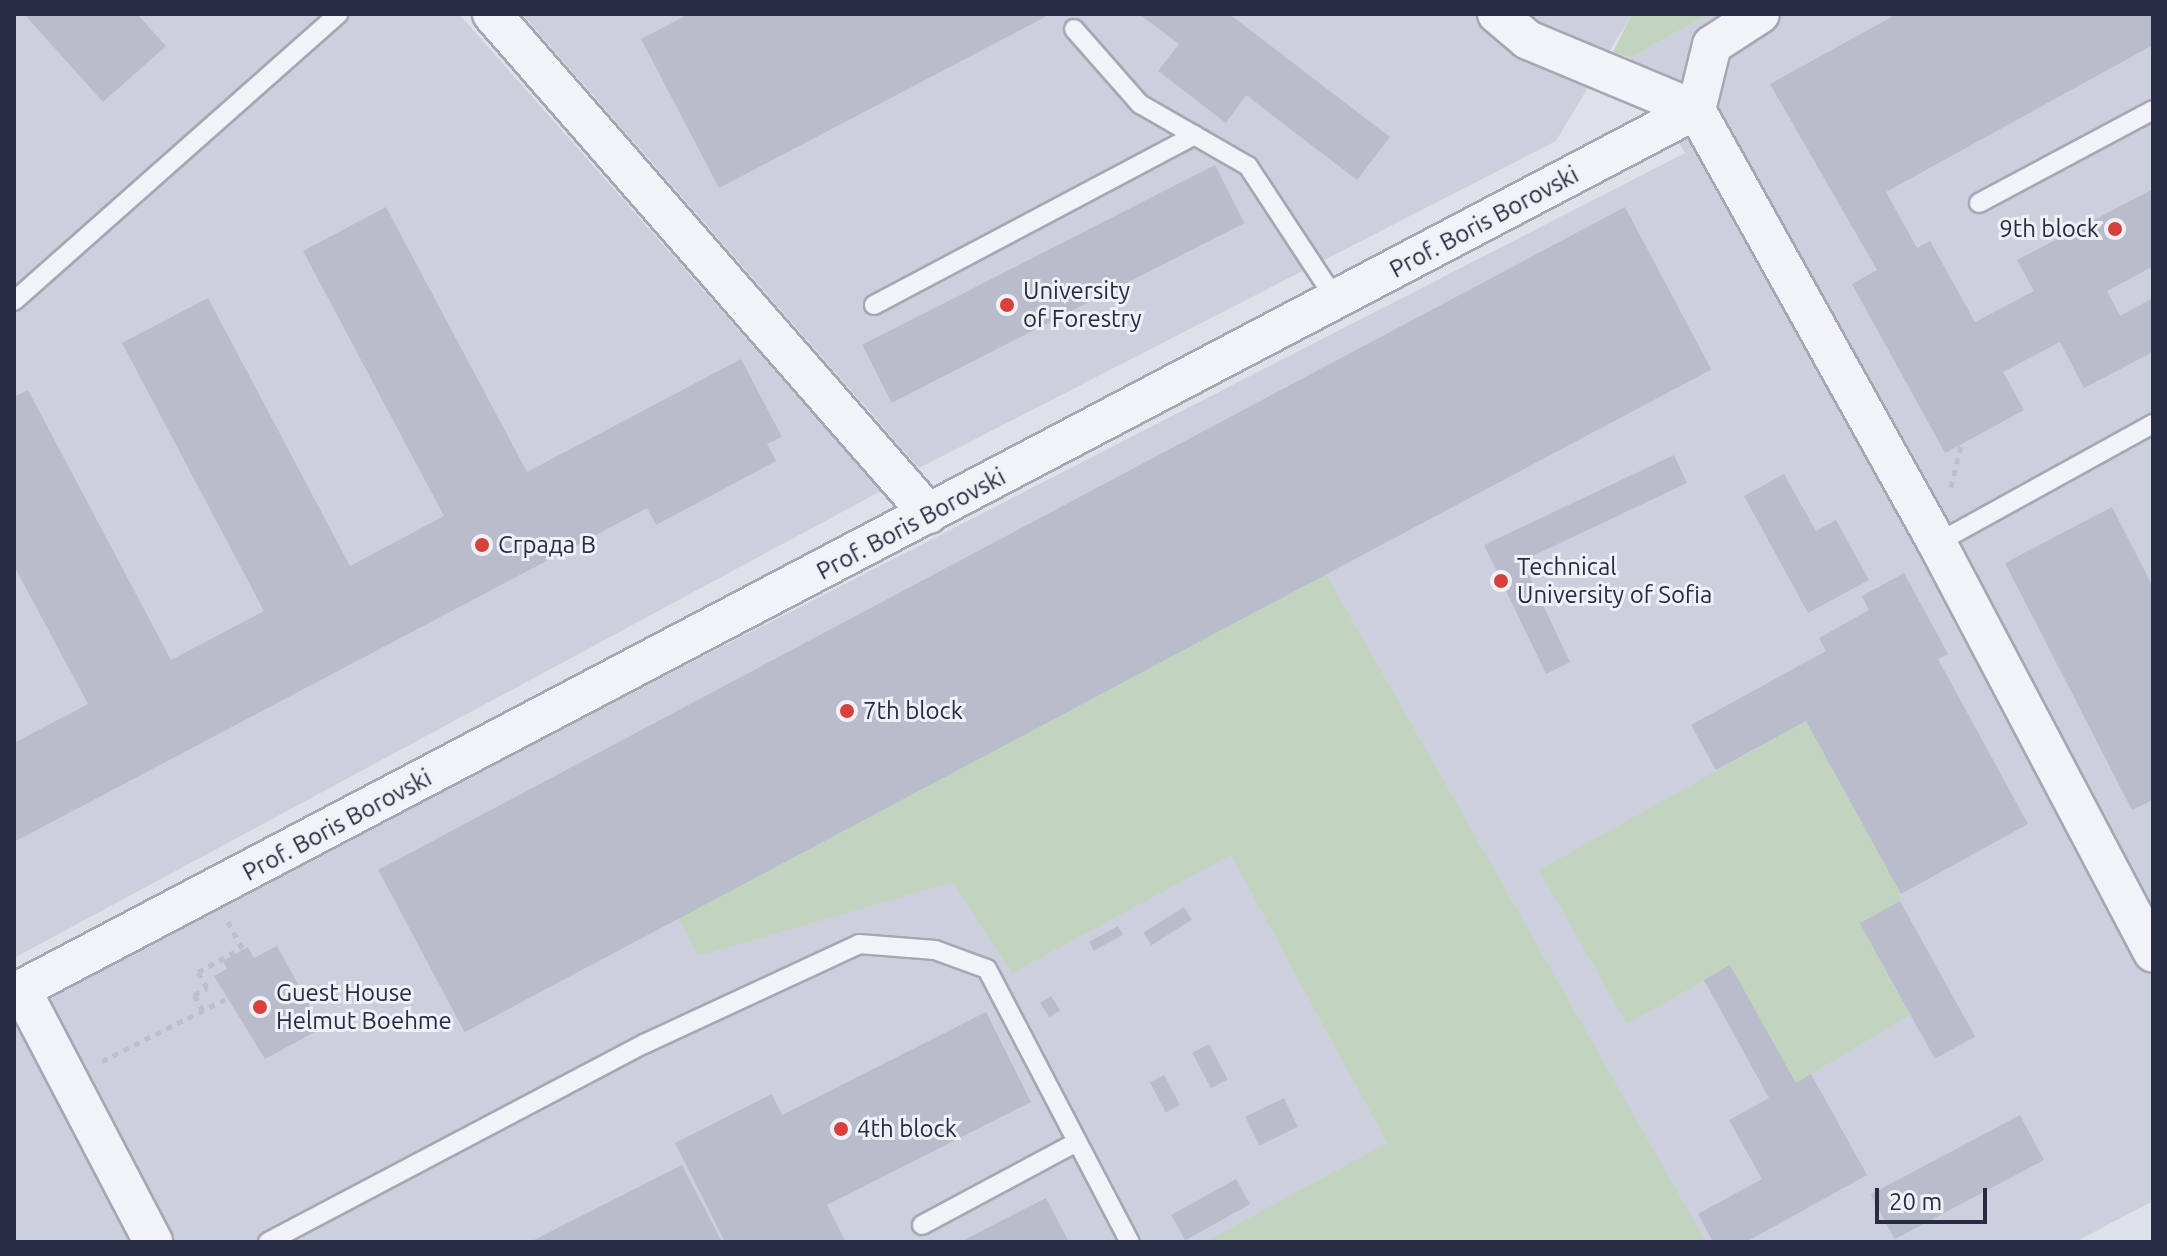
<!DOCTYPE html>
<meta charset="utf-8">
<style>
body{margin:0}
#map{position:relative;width:2167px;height:1256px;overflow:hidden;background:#dfe1ea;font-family:Ubuntu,sans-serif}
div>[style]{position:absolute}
.built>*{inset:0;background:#cdd0dc}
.green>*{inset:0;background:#c1d4c0}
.building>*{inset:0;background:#b9bcca;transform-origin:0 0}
.path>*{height:5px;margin-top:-2.5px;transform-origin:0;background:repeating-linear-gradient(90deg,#bdbfc9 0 6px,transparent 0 12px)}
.roads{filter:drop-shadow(2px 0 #a4a7b4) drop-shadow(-2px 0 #a4a7b4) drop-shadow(0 2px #a4a7b4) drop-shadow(0 -2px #a4a7b4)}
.lane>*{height:18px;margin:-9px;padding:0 9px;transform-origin:9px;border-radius:9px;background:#f2f3f8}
.street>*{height:38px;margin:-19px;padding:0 19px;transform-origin:19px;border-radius:19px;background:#f2f3f8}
.dots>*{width:22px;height:22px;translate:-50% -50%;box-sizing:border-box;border:4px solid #eff1f7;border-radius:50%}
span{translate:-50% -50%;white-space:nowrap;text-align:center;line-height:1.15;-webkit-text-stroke:6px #eff1f7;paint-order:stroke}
.street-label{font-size:24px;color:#272c42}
.poi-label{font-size:24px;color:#272c42}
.right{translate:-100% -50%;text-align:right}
.left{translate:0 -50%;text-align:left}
.frame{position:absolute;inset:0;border:16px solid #272c42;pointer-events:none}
.scale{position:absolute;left:1875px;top:1188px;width:112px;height:36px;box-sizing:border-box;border:4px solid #272c42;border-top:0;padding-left:10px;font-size:24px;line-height:28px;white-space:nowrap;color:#272c42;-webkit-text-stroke:6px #eff1f7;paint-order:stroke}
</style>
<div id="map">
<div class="built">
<div style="clip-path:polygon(14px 14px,459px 14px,881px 491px,14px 958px)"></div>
<div style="clip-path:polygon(522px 14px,1632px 14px,1556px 141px,919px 468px)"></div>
<div style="clip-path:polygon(1710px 14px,2153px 14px,2153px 1201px,2075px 1242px,14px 1242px,14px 1010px,1685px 153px,1630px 58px)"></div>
</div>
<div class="green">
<div style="clip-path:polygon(1632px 14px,1710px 14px,1630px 58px,1613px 52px)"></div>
<div style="clip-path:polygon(1323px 569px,1706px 1242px,1205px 1242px,1387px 1143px,1231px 855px,1012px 973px,953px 882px,698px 956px,673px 905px)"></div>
<div style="clip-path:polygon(1806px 721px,1901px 894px,1900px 901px,1860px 923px,1910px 1015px,1796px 1083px,1730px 966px,1627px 1024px,1539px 870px)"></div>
</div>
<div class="building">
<div style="clip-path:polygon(24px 14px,137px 14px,166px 46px,103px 102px)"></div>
<div style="clip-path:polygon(689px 14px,1043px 14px,1045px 17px,719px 188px,641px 39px)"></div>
<div style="clip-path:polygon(1139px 14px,1229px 14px,1390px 137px,1357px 180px,1246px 95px,1226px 123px,1158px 71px,1179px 44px)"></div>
<div style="clip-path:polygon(1897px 14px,2153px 14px,2153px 45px,1886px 192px,1917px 248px,1930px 241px,1975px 322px,2034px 291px,2017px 260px,2153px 189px,2153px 275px,2150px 268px,2107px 291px,2120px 316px,2153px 298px,2153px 352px,2084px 388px,2060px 342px,2003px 372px,2024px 410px,1945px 453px,1852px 284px,1877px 270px,1770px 84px)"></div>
<div style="left:1215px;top:165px;width:65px;height:396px;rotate:63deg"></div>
<div style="clip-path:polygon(386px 207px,527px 472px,741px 359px,782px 437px,767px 444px,776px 461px,656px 525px,647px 508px,14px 842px,14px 743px,88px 704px,14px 566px,14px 397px,28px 390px,171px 660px,264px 611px,122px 343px,208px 298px,350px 566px,444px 516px,303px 251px)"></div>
<div style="left:1625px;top:207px;width:184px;height:1412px;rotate:62deg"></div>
<div style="clip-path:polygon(1674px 455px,1687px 483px,1522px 561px,1570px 662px,1546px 674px,1484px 545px)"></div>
<div style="clip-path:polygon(1784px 474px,1816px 531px,1836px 520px,1869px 580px,1808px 613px,1744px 496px)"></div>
<div style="clip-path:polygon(2112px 507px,2153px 587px,2153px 800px,2132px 810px,2005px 563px)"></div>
<div style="clip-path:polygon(1904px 573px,1948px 654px,1938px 659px,2028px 824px,1901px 894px,1806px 721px,1716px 770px,1691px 725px,1826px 651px,1819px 638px,1869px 610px,1862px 596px)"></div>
<div style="left:1900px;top:901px;width:155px;height:46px;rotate:61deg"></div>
<div style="left:1184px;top:907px;width:15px;height:48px;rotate:58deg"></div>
<div style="left:1118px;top:926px;width:10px;height:33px;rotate:61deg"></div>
<div style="clip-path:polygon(277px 946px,322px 1028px,265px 1059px,214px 976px,227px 969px,223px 961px,248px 947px,254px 958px)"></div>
<div style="clip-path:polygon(1730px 965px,1796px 1083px,1811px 1074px,1867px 1175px,1746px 1242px,1713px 1242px,1698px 1214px,1762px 1179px,1729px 1120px,1769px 1098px,1704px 980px)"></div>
<div style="left:1051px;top:996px;width:17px;height:13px;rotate:57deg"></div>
<div style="clip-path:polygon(986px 1012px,1031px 1102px,827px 1205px,846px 1242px,725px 1242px,675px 1143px,772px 1094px,782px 1115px)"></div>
<div style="left:1209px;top:1044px;width:40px;height:19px;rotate:62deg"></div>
<div style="left:1164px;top:1075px;width:34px;height:16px;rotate:62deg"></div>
<div style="left:1284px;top:1098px;width:32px;height:43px;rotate:64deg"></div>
<div style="left:2020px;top:1115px;width:51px;height:169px;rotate:62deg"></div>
<div style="clip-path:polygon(682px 1165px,722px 1242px,530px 1242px)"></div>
<div style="left:1236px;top:1179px;width:29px;height:74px;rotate:61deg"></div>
<div style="clip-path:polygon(1046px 1198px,1069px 1242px,960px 1242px)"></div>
</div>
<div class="path">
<div style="left:1951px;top:487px;width:43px;rotate:-76.6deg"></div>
<div style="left:203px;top:1011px;width:18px;rotate:-119deg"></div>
<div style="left:194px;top:995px;width:15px;rotate:-28deg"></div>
<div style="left:207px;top:988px;width:18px;rotate:-119deg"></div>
<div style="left:198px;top:972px;width:50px;rotate:-28.6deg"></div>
<div style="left:242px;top:948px;width:30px;rotate:-118deg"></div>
<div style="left:102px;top:1061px;width:139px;rotate:-26.6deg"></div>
</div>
<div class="roads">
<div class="lane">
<div style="left:1074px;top:29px;width:100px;rotate:48.7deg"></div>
<div style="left:1140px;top:104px;width:125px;rotate:29.9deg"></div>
<div style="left:1248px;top:166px;width:160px;rotate:56.7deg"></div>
<div style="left:1979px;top:203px;width:197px;rotate:-28.1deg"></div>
<div style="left:14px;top:301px;width:433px;rotate:-41.5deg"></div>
<div style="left:874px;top:305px;width:363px;rotate:-27.9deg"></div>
<div style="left:1937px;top:543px;width:247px;rotate:-28.9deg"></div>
<div style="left:922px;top:1225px;width:176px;rotate:-28.2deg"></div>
<div style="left:268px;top:1242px;width:425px;rotate:-27.8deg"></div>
<div style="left:644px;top:1044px;width:237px;rotate:-24.9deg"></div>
<div style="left:859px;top:944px;width:76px;rotate:4.5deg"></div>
<div style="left:935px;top:950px;width:55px;rotate:20.1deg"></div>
<div style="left:987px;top:969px;width:308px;rotate:62.4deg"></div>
</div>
<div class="street">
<div style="left:492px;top:14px;width:664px;rotate:48.85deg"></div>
<div style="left:1497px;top:14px;width:40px;rotate:40deg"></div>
<div style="left:1528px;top:40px;width:182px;rotate:22.6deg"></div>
<div style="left:1696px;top:110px;width:496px;rotate:60.9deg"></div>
<div style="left:1937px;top:543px;width:463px;rotate:62.2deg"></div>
<div style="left:21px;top:989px;width:285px;rotate:62.4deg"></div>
<div style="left:14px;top:993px;width:1900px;rotate:-27.7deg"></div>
<div style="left:1696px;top:110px;width:67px;rotate:-76.2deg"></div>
<div style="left:1712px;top:45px;width:57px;rotate:-32.9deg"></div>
</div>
</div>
<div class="dots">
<div style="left:2115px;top:229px;background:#d8413b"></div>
<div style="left:1007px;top:305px;background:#d8413b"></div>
<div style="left:482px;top:545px;background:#d8413b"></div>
<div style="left:1501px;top:581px;background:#d8413b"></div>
<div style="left:847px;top:711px;background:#d8413b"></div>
<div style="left:260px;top:1007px;background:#d8413b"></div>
<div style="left:841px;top:1129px;background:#d8413b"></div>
</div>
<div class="street-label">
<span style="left:1484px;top:222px;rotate:-28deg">Prof. Boris Borovski</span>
<span style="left:911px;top:524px;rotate:-28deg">Prof. Boris Borovski</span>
<span style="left:337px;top:825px;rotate:-28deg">Prof. Boris Borovski</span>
</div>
<div class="poi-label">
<span class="right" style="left:2099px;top:229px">9th block</span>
<span class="left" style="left:1023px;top:305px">University<br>of Forestry</span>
<span class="left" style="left:498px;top:545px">Сграда В</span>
<span class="left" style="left:1517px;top:581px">Technical<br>University of Sofia</span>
<span class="left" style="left:863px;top:711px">7th block</span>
<span class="left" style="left:276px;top:1007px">Guest House<br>Helmut Boehme</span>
<span class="left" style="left:857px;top:1129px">4th block</span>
</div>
<div class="frame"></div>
<div class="scale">20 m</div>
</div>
